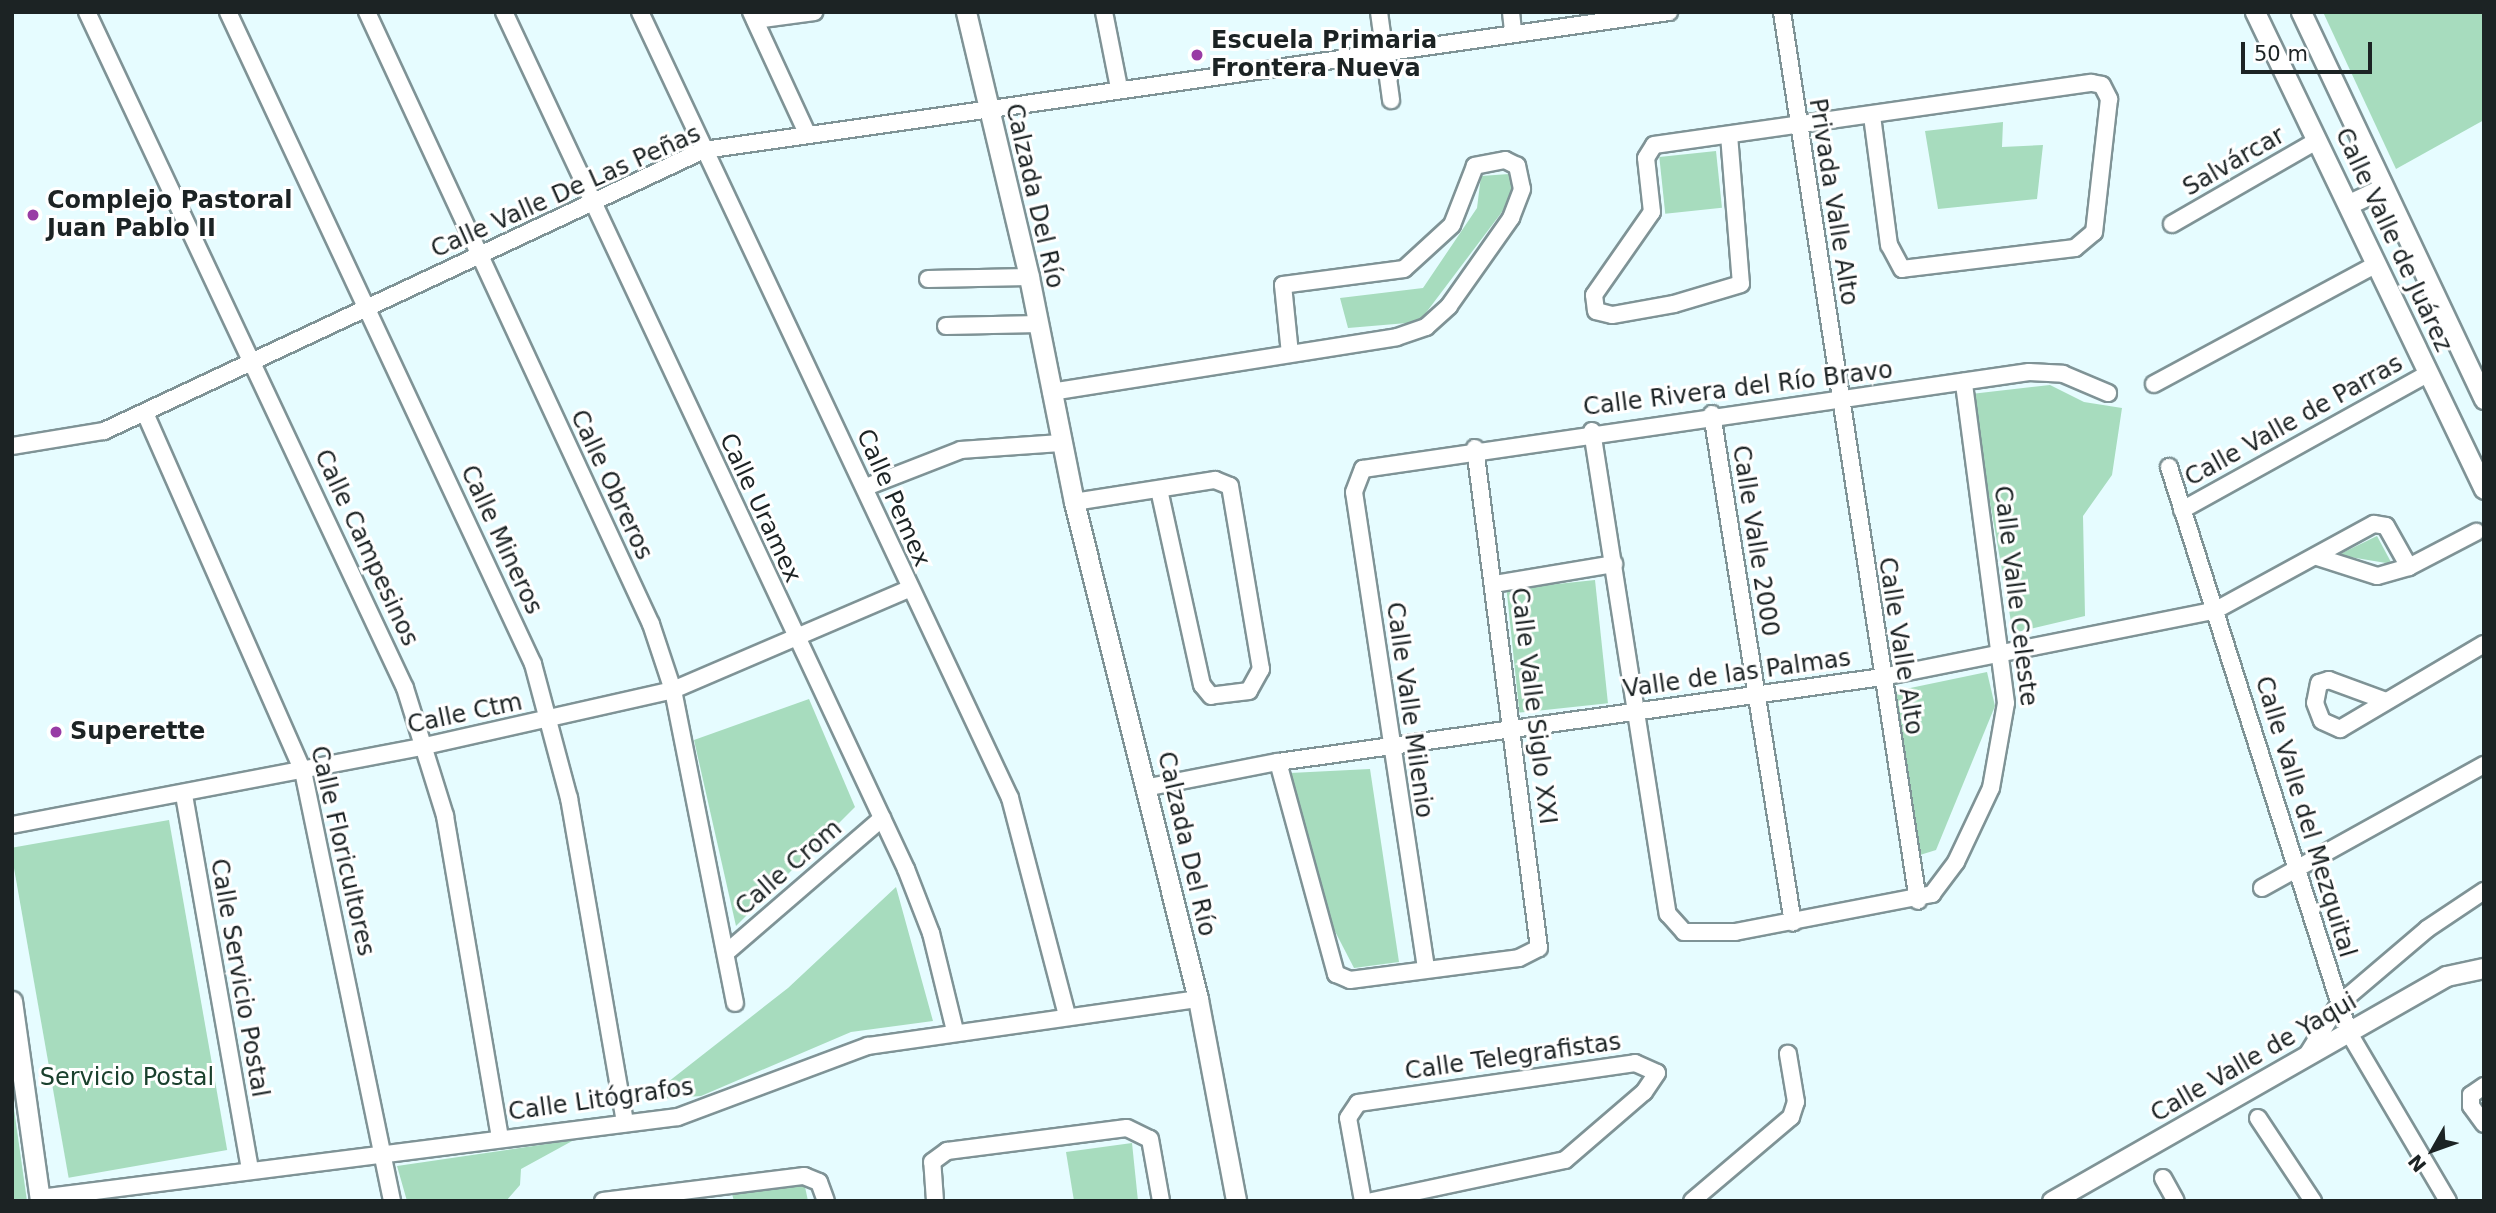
<!DOCTYPE html>
<meta charset="utf-8">
<style>
body{margin:0}
#map{position:relative;width:2496px;height:1213px;overflow:hidden;background:#e6fcff;font-family:"DejaVu Sans",sans-serif}
div>[style]{position:absolute}
.green>*{inset:0;background:#a7dcbe;transform-origin:0 0}
.roads{filter:drop-shadow(2px 0 #7f9396) drop-shadow(-2px 0 #7f9396) drop-shadow(0 2px #7f9396) drop-shadow(0 -2px #7f9396)}
.minor>*{height:16px;margin:-8px;padding:0 8px;transform-origin:8px;border-radius:8px;background:#fff}
.tertiary>*{height:19px;margin:-9.5px;padding:0 9.5px;transform-origin:9.5px;border-radius:9.5px;background:#fff}
.dots>*{width:19px;height:19px;translate:-50% -50%;box-sizing:border-box;border:4px solid #fff;border-radius:50%}
span{translate:-50% -50%;white-space:nowrap;text-align:center;line-height:1.15;-webkit-text-stroke:6px #fff;paint-order:stroke}
.poi-label{font-size:24px;color:#1c2324;font-weight:700}
.left{translate:0 -50%;text-align:left}
.street-label{font-size:24px;color:#1c2324}
.park-label{font-size:24px;color:#1a402d}
.frame{position:absolute;inset:0;border:14px solid #1c2324;pointer-events:none}
.north{position:absolute;left:2398px;top:1115px;width:70px;height:70px;-webkit-text-stroke:5px #fff;paint-order:stroke;rotate:230deg;font-size:19px;font-weight:700;line-height:28px;text-align:center;color:#1c2324}
.north::after{content:'';display:block;margin:auto;width:24px;height:32px;background:#1c2324;clip-path:polygon(50% 0,100% 100%,50% 72%,0 100%)}
.scale{position:absolute;left:2241px;top:42px;width:131px;height:32px;box-sizing:border-box;border:4px solid #1c2324;border-top:0;padding-left:9px;font-size:21px;line-height:24px;white-space:nowrap;color:#1c2324;-webkit-text-stroke:5px #fff;paint-order:stroke}
</style>
<div id="map">
<div class="green">
<div style="clip-path:polygon(2323px 12px,2484px 12px,2484px 120px,2396px 169px)"></div>
<div style="clip-path:polygon(2003px 122px,2002px 147px,2043px 145px,2037px 199px,1938px 209px,1925px 131px)"></div>
<div style="left:1716px;top:151px;width:57px;height:57px;rotate:84deg"></div>
<div style="clip-path:polygon(1509px 174px,1514px 196px,1419px 322px,1348px 328px,1340px 298px,1423px 288px,1477px 208px,1481px 176px)"></div>
<div style="clip-path:polygon(2050px 385px,2084px 402px,2122px 408px,2112px 475px,2083px 516px,2085px 616px,2013px 633px,1971px 394px)"></div>
<div style="clip-path:polygon(2377px 536px,2392px 564px,2338px 555px)"></div>
<div style="left:1595px;top:580px;width:124px;height:89px;rotate:84deg"></div>
<div style="clip-path:polygon(1987px 672px,1995px 706px,1936px 850px,1920px 855px,1891px 692px)"></div>
<div style="clip-path:polygon(809px 699px,855px 807px,736px 926px,694px 740px)"></div>
<div style="clip-path:polygon(1370px 769px,1399px 962px,1354px 968px,1326px 914px,1290px 773px)"></div>
<div style="left:169px;top:820px;width:335px;height:161px;rotate:80deg"></div>
<div style="clip-path:polygon(896px 887px,933px 1021px,851px 1032px,701px 1096px,645px 1100px,788px 988px)"></div>
<div style="clip-path:polygon(12px 1095px,27px 1201px,12px 1201px)"></div>
<div style="clip-path:polygon(574px 1140px,521px 1169px,520px 1185px,506px 1201px,407px 1201px,397px 1166px)"></div>
<div style="clip-path:polygon(1132px 1143px,1138px 1201px,1074px 1201px,1066px 1152px)"></div>
<div style="clip-path:polygon(804px 1182px,808px 1201px,734px 1201px,732px 1194px)"></div>
</div>
<div class="roads">
<div class="minor">
<div style="left:87px;top:12px;width:747px;rotate:64.81deg"></div>
<div style="left:405px;top:688px;width:134px;rotate:72.6deg"></div>
<div style="left:445px;top:816px;width:326px;rotate:80.3deg"></div>
<div style="left:228px;top:12px;width:720px;rotate:64.93deg"></div>
<div style="left:533px;top:664px;width:139px;rotate:75deg"></div>
<div style="left:569px;top:798px;width:330px;rotate:80.2deg"></div>
<div style="left:367px;top:12px;width:675px;rotate:65.11deg"></div>
<div style="left:651px;top:624px;width:70px;rotate:71.6deg"></div>
<div style="left:673px;top:690px;width:319px;rotate:78.8deg"></div>
<div style="left:504px;top:12px;width:947px;rotate:64.87deg"></div>
<div style="left:906px;top:869px;width:69px;rotate:68.7deg"></div>
<div style="left:931px;top:933px;width:101px;rotate:76.2deg"></div>
<div style="left:640px;top:12px;width:869px;rotate:64.79deg"></div>
<div style="left:1010px;top:798px;width:225px;rotate:75.3deg"></div>
<div style="left:751px;top:12px;width:133px;rotate:65.2deg"></div>
<div style="left:1104px;top:12px;width:77px;rotate:78.8deg"></div>
<div style="left:1379px;top:12px;width:89px;rotate:82.2deg"></div>
<div style="left:1511px;top:12px;width:18px;rotate:84deg"></div>
<div style="left:1782px;top:12px;width:899px;rotate:81.3deg"></div>
<div style="left:755px;top:20px;width:60px;rotate:-7.7deg"></div>
<div style="left:1729px;top:135px;width:149px;rotate:85.4deg"></div>
<div style="left:1741px;top:284px;width:70px;rotate:163.4deg"></div>
<div style="left:1674px;top:304px;width:63px;rotate:169.9deg"></div>
<div style="left:1612px;top:315px;width:16px;rotate:-166deg"></div>
<div style="left:1596px;top:311px;width:16px;rotate:-97deg"></div>
<div style="left:1594px;top:295px;width:101px;rotate:-55.1deg"></div>
<div style="left:1652px;top:212px;width:54px;rotate:-96.3deg"></div>
<div style="left:1646px;top:158px;width:15px;rotate:-58deg"></div>
<div style="left:1654px;top:145px;width:442px;rotate:-8.1deg"></div>
<div style="left:2092px;top:83px;width:10px;rotate:11deg"></div>
<div style="left:2102px;top:85px;width:16px;rotate:63deg"></div>
<div style="left:2109px;top:99px;width:134px;rotate:96.4deg"></div>
<div style="left:2094px;top:232px;width:25px;rotate:140deg"></div>
<div style="left:2075px;top:248px;width:174px;rotate:173.1deg"></div>
<div style="left:1902px;top:269px;width:27px;rotate:-118deg"></div>
<div style="left:1889px;top:245px;width:130px;rotate:-97.5deg"></div>
<div style="left:2172px;top:224px;width:168px;rotate:-29.9deg"></div>
<div style="left:928px;top:279px;width:101px;rotate:-1.1deg"></div>
<div style="left:946px;top:326px;width:93px;rotate:-1.2deg"></div>
<div style="left:2154px;top:384px;width:253px;rotate:-28.3deg"></div>
<div style="left:1051px;top:392px;width:350px;rotate:-9deg"></div>
<div style="left:1397px;top:337px;width:31px;rotate:-19deg"></div>
<div style="left:1426px;top:327px;width:31px;rotate:-42deg"></div>
<div style="left:1449px;top:306px;width:108px;rotate:-54.8deg"></div>
<div style="left:1511px;top:218px;width:31px;rotate:-69deg"></div>
<div style="left:1522px;top:189px;width:24px;rotate:-102deg"></div>
<div style="left:1517px;top:166px;width:13px;rotate:-153deg"></div>
<div style="left:1505px;top:160px;width:31px;rotate:169deg"></div>
<div style="left:1475px;top:166px;width:63px;rotate:111.3deg"></div>
<div style="left:1452px;top:225px;width:65px;rotate:137.5deg"></div>
<div style="left:1404px;top:269px;width:122px;rotate:172.5deg"></div>
<div style="left:1283px;top:285px;width:69px;rotate:84.2deg"></div>
<div style="left:145px;top:413px;width:391px;rotate:66.2deg"></div>
<div style="left:303px;top:771px;width:439px;rotate:78.3deg"></div>
<div style="left:1712px;top:414px;width:515px;rotate:80.96deg"></div>
<div style="left:1592px;top:431px;width:489px;rotate:81.1deg"></div>
<div style="left:1668px;top:914px;width:24px;rotate:48deg"></div>
<div style="left:1684px;top:932px;width:51px"></div>
<div style="left:1735px;top:932px;width:201px;rotate:-10.9deg"></div>
<div style="left:1932px;top:894px;width:40px;rotate:-53deg"></div>
<div style="left:1956px;top:862px;width:82px;rotate:-64.7deg"></div>
<div style="left:1991px;top:788px;width:86px;rotate:-80deg"></div>
<div style="left:2006px;top:703px;width:324px;rotate:-97.5deg"></div>
<div style="left:12px;top:446px;width:93px;rotate:-9.3deg"></div>
<div style="left:104px;top:431px;width:663px;rotate:-25.1deg"></div>
<div style="left:704px;top:150px;width:975px;rotate:-8.14deg"></div>
<div style="left:2169px;top:467px;width:594px;rotate:72.36deg"></div>
<div style="left:2349px;top:1033px;width:195px;rotate:59.5deg"></div>
<div style="left:866px;top:487px;width:102px;rotate:-21.3deg"></div>
<div style="left:961px;top:450px;width:99px;rotate:-4deg"></div>
<div style="left:1074px;top:502px;width:143px;rotate:-8.9deg"></div>
<div style="left:1215px;top:480px;width:16px;rotate:22deg"></div>
<div style="left:1230px;top:486px;width:186px;rotate:80.4deg"></div>
<div style="left:1261px;top:669px;width:25px;rotate:119deg"></div>
<div style="left:1249px;top:691px;width:38px;rotate:173deg"></div>
<div style="left:1211px;top:696px;width:14px;rotate:-129deg"></div>
<div style="left:1202px;top:685px;width:200px;rotate:-102.4deg"></div>
<div style="left:2182px;top:510px;width:282px;rotate:-29deg"></div>
<div style="left:2409px;top:567px;width:76px;rotate:-27.6deg"></div>
<div style="left:1494px;top:584px;width:122px;rotate:-9.5deg"></div>
<div style="left:2386px;top:701px;width:61px;rotate:-159.8deg"></div>
<div style="left:2329px;top:680px;width:10px;rotate:163deg"></div>
<div style="left:2319px;top:683px;width:20px;rotate:101deg"></div>
<div style="left:2315px;top:703px;width:19px;rotate:69deg"></div>
<div style="left:2322px;top:721px;width:20px;rotate:24deg"></div>
<div style="left:2340px;top:729px;width:167px;rotate:-30.6deg"></div>
<div style="left:1278px;top:762px;width:220px;rotate:74.7deg"></div>
<div style="left:1336px;top:974px;width:15px;rotate:23deg"></div>
<div style="left:1350px;top:980px;width:170px;rotate:-7.4deg"></div>
<div style="left:1519px;top:958px;width:22px;rotate:-27deg"></div>
<div style="left:1539px;top:948px;width:504px;rotate:-97.29deg"></div>
<div style="left:1149px;top:787px;width:131px;rotate:-11deg"></div>
<div style="left:1278px;top:762px;width:610px;rotate:-8.01deg"></div>
<div style="left:1882px;top:677px;width:341px;rotate:-11.3deg"></div>
<div style="left:2216px;top:610px;width:180px;rotate:-28.6deg"></div>
<div style="left:2374px;top:524px;width:12px;rotate:9deg"></div>
<div style="left:2386px;top:526px;width:47px;rotate:60.7deg"></div>
<div style="left:2409px;top:567px;width:33px;rotate:164deg"></div>
<div style="left:2377px;top:576px;width:63px;rotate:-162.4deg"></div>
<div style="left:184px;top:795px;width:380px;rotate:80deg"></div>
<div style="left:12px;top:825px;width:420px;rotate:-10.8deg"></div>
<div style="left:425px;top:746px;width:254px;rotate:-12.7deg"></div>
<div style="left:673px;top:690px;width:257px;rotate:-23.2deg"></div>
<div style="left:2262px;top:888px;width:254px;rotate:-29deg"></div>
<div style="left:727px;top:952px;width:205px;rotate:-40.8deg"></div>
<div style="left:1426px;top:968px;width:481px;rotate:-98.6deg"></div>
<div style="left:1354px;top:492px;width:25px;rotate:-69deg"></div>
<div style="left:1363px;top:469px;width:673px;rotate:-8.29deg"></div>
<div style="left:2029px;top:372px;width:34px;rotate:3deg"></div>
<div style="left:2063px;top:374px;width:49px;rotate:22.9deg"></div>
<div style="left:2305px;top:1058px;width:64px;rotate:-57.8deg"></div>
<div style="left:2339px;top:1004px;width:116px;rotate:-40.4deg"></div>
<div style="left:2427px;top:929px;width:69px;rotate:-33.7deg"></div>
<div style="left:2484px;top:1086px;width:16px;rotate:145deg"></div>
<div style="left:2471px;top:1095px;width:11px;rotate:90deg"></div>
<div style="left:2471px;top:1106px;width:22px;rotate:54deg"></div>
<div style="left:2258px;top:1118px;width:100px;rotate:56.5deg"></div>
<div style="left:2163px;top:1178px;width:26px;rotate:61deg"></div>
<div style="left:40px;top:1198px;width:643px;rotate:-7.24deg"></div>
<div style="left:678px;top:1117px;width:203px;rotate:-20.5deg"></div>
<div style="left:868px;top:1046px;width:333px;rotate:-8.1deg"></div>
<div style="left:603px;top:1201px;width:203px;rotate:-7.1deg"></div>
<div style="left:804px;top:1176px;width:16px;rotate:22deg"></div>
<div style="left:819px;top:1182px;width:20px;rotate:70deg"></div>
<div style="left:935px;top:1201px;width:39px;rotate:-94deg"></div>
<div style="left:932px;top:1162px;width:19px;rotate:-36deg"></div>
<div style="left:947px;top:1151px;width:181px;rotate:-7.3deg"></div>
<div style="left:1127px;top:1128px;width:25px;rotate:26deg"></div>
<div style="left:1150px;top:1139px;width:63px;rotate:79.9deg"></div>
<div style="left:1363px;top:1201px;width:84px;rotate:-100.2deg"></div>
<div style="left:1348px;top:1118px;width:18px;rotate:-56deg"></div>
<div style="left:1358px;top:1103px;width:280px;rotate:-8.2deg"></div>
<div style="left:1635px;top:1063px;width:24px;rotate:24deg"></div>
<div style="left:1657px;top:1073px;width:23px;rotate:124deg"></div>
<div style="left:1644px;top:1092px;width:104px;rotate:139.3deg"></div>
<div style="left:1565px;top:1160px;width:197px;rotate:168deg"></div>
<div style="left:1692px;top:1201px;width:130px;rotate:-40.3deg"></div>
<div style="left:1791px;top:1117px;width:16px;rotate:-72deg"></div>
<div style="left:1796px;top:1102px;width:49px;rotate:-99.5deg"></div>
</div>
<div class="tertiary">
<div style="left:966px;top:12px;width:272px;rotate:76.6deg"></div>
<div style="left:1029px;top:277px;width:229px;rotate:78.7deg"></div>
<div style="left:1074px;top:502px;width:512px;rotate:75.99deg"></div>
<div style="left:1198px;top:999px;width:206px;rotate:79.3deg"></div>
<div style="left:2255px;top:12px;width:529px;rotate:64.36deg"></div>
<div style="left:2301px;top:12px;width:428px;rotate:64.7deg"></div>
<div style="left:2349px;top:204px;width:38px;rotate:-25deg"></div>
<div style="left:12px;top:1001px;width:202px;rotate:82deg"></div>
<div style="left:2052px;top:1201px;width:454px;rotate:-29.7deg"></div>
<div style="left:2446px;top:976px;width:39px;rotate:-12deg"></div>
</div>
</div>
<div class="dots">
<div style="left:1197px;top:55px;background:#983ba5"></div>
<div style="left:33px;top:215px;background:#983ba5"></div>
<div style="left:56px;top:732px;background:#983ba5"></div>
</div>
<div class="poi-label">
<span class="left" style="left:1211px;top:55px">Escuela Primaria<br>Frontera Nueva</span>
<span class="left" style="left:47px;top:215px">Complejo Pastoral<br>Juan Pablo II</span>
<span class="left" style="left:70px;top:732px">Superette</span>
</div>
<div class="street-label">
<span style="left:2234px;top:162px;rotate:-30deg">Salvárcar</span>
<span style="left:566px;top:192px;rotate:-24deg">Calle Valle De Las Peñas</span>
<span style="left:1034px;top:196px;rotate:77deg">Calzada Del Río</span>
<span style="left:1833px;top:202px;rotate:81deg">Privada Valle Alto</span>
<span style="left:2393px;top:240px;rotate:65deg">Calle Valle de Juárez</span>
<span style="left:1738px;top:389px;rotate:-7deg">Calle Rivera del Río Bravo</span>
<span style="left:2294px;top:421px;rotate:-29deg">Calle Valle de Parras</span>
<span style="left:611px;top:485px;rotate:65deg">Calle Obreros</span>
<span style="left:893px;top:498px;rotate:66deg">Calle Pemex</span>
<span style="left:760px;top:508px;rotate:65deg">Calle Uramex</span>
<span style="left:501px;top:540px;rotate:65deg">Calle Mineros</span>
<span style="left:1755px;top:541px;rotate:81deg">Calle Valle 2000</span>
<span style="left:366px;top:548px;rotate:65deg">Calle Campesinos</span>
<span style="left:2015px;top:596px;rotate:83deg">Calle Valle Celeste</span>
<span style="left:1900px;top:646px;rotate:81deg">Calle Valle Alto</span>
<span style="left:1737px;top:674px;rotate:-8deg">Valle de las Palmas</span>
<span style="left:1533px;top:706px;rotate:83deg">Calle Valle Siglo XXI</span>
<span style="left:1409px;top:710px;rotate:82deg">Calle Valle Milenio</span>
<span style="left:465px;top:714px;rotate:-12deg">Calle Ctm</span>
<span style="left:2305px;top:817px;rotate:73deg">Calle Valle del Mezquital</span>
<span style="left:1186px;top:844px;rotate:77deg">Calzada Del Río</span>
<span style="left:342px;top:851px;rotate:77deg">Calle Floricultores</span>
<span style="left:789px;top:868px;rotate:-41deg">Calle Crom</span>
<span style="left:239px;top:978px;rotate:80deg">Calle Servicio Postal</span>
<span style="left:1513px;top:1057px;rotate:-8deg">Calle Telegrafistas</span>
<span style="left:2254px;top:1058px;rotate:-30deg">Calle Valle de Yaqui</span>
<span style="left:601px;top:1100px;rotate:-8deg">Calle Litógrafos</span>
</div>
<div class="park-label">
<span style="left:127px;top:1078px">Servicio Postal</span>
</div>
<div class="frame"></div>
<div class="north">N</div>
<div class="scale">50 m</div>
</div>
